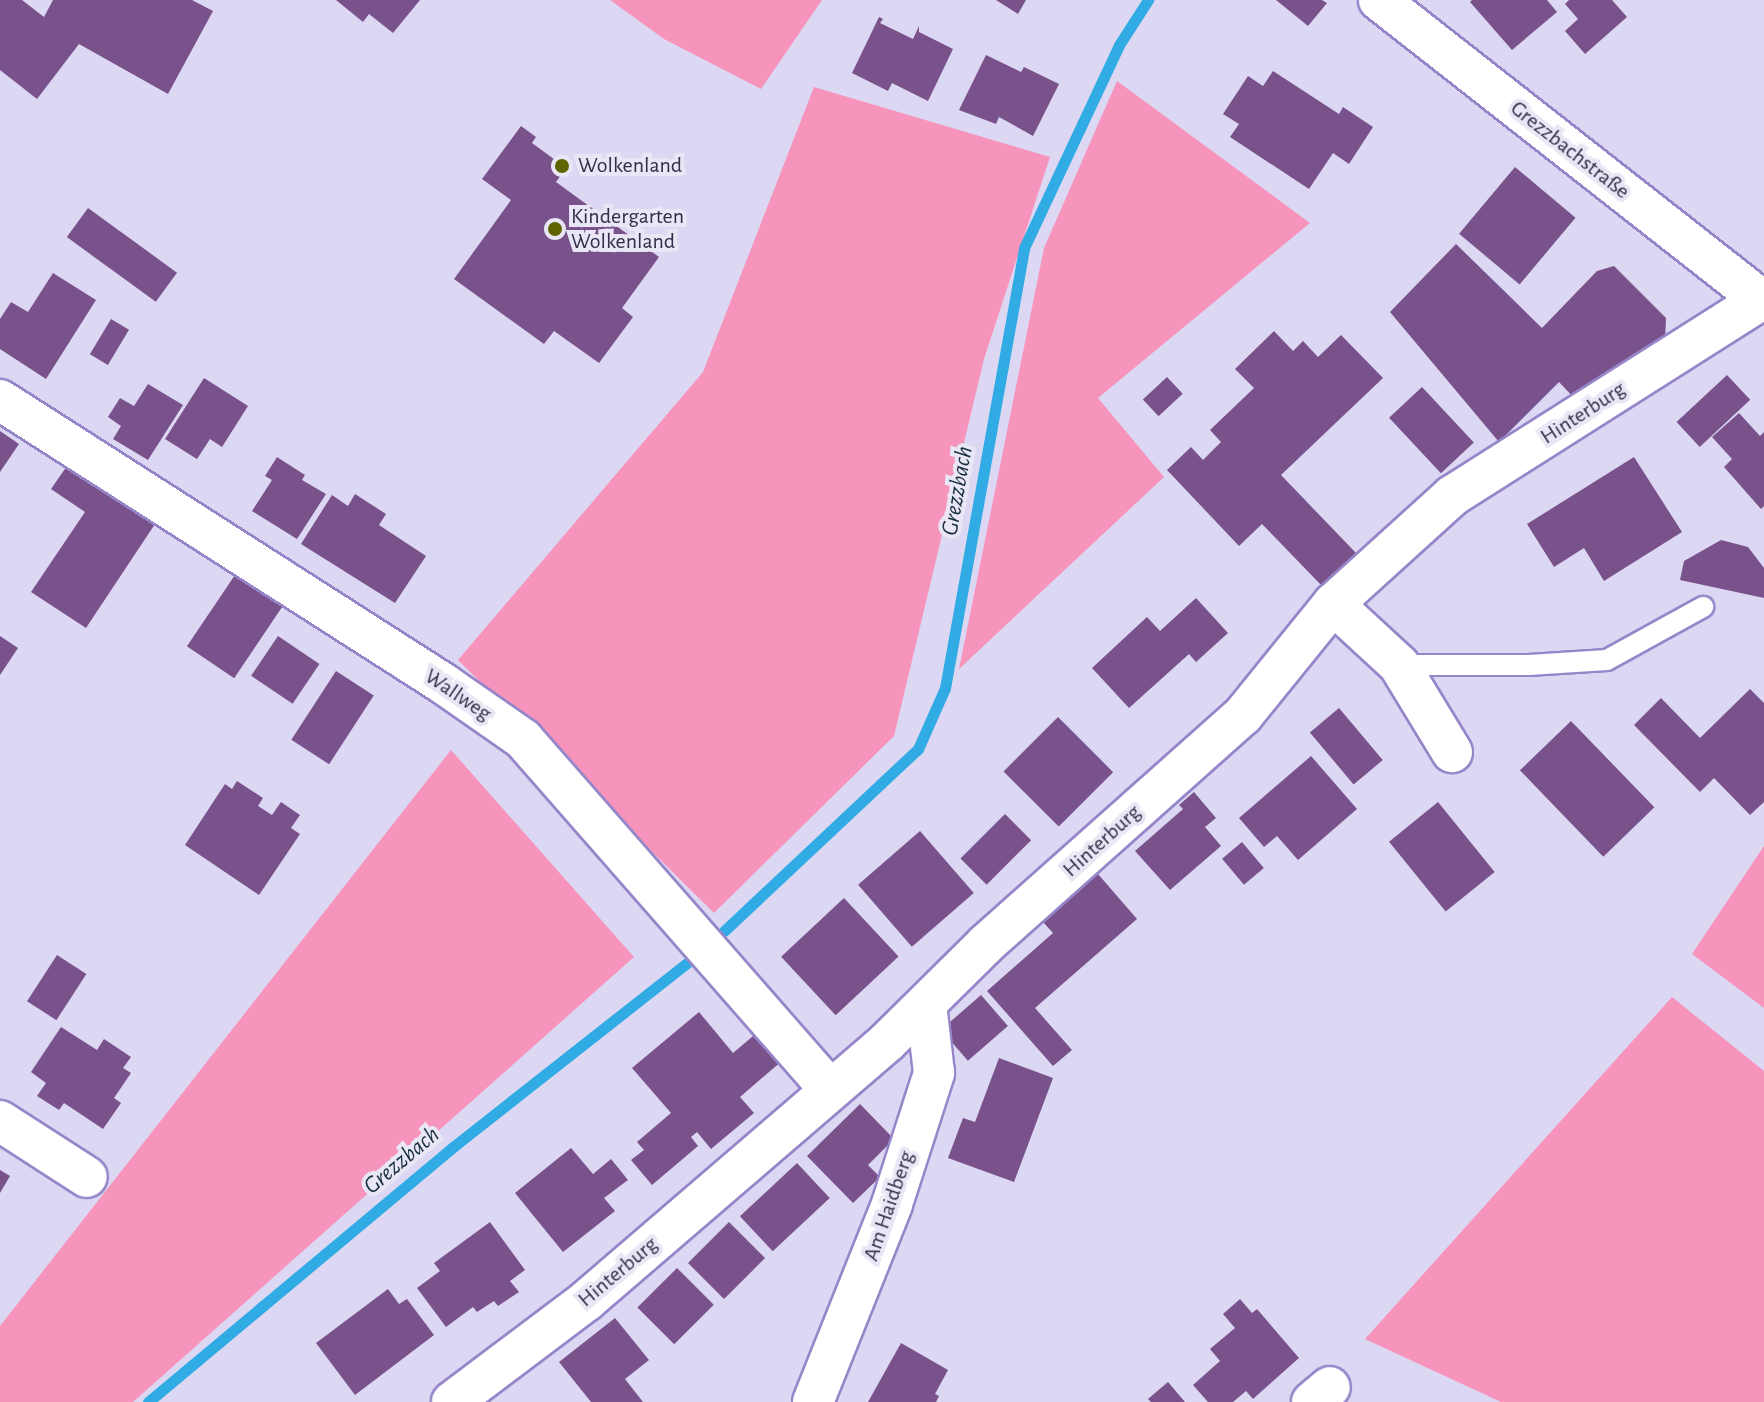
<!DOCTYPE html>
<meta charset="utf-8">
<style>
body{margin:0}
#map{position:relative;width:1764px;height:1402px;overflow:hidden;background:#dcd7f3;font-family:"Alegreya Sans",sans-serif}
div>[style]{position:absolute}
.green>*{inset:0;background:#f794bc}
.stream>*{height:11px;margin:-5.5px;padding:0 5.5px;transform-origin:5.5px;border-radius:5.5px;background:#31abe4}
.building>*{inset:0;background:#79528b;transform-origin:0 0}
.roads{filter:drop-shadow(2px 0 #9686c9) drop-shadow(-2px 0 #9686c9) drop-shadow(0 2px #9686c9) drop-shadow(0 -2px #9686c9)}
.lane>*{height:20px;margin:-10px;padding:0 10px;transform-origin:10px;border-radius:10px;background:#fff}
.street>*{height:40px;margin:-20px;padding:0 20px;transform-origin:20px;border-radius:20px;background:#fff}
.dots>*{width:22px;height:22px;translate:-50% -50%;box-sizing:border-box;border:4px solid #e9e6f5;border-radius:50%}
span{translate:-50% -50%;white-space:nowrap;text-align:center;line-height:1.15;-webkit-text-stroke:8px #e9e6f5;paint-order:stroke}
.street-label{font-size:22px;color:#332d49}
.poi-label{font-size:22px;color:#332d49}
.left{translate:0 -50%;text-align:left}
.water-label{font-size:24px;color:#18303e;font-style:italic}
</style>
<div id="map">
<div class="green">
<div style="clip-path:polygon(610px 0,822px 0,761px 89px,664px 39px)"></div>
<div style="clip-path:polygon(1117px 81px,1310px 223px,1098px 398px,1164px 477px,959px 669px,1044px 248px)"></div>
<div style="clip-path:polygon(814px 87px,1050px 157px,984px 359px,894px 736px,714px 913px,458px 660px,703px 372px)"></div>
<div style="clip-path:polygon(451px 750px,634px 957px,133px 1402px,0 1402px,0 1326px)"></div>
<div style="clip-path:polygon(1764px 846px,1764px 1008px,1692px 954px)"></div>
<div style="clip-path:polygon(1672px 997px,1764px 1071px,1764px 1402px,1501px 1402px,1365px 1339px)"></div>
</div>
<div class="stream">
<div style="left:724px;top:931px;width:266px;rotate:-43.2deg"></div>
<div style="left:918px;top:749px;width:67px;rotate:-66.1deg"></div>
<div style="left:945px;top:688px;width:447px;rotate:-79.8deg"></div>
<div style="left:1024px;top:248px;width:224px;rotate:-64.9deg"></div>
<div style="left:1119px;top:45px;width:54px;rotate:-57.2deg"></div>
<div style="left:148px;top:1402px;width:398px;rotate:-39.9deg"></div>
<div style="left:453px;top:1147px;width:300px;rotate:-38.2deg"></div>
</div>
<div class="building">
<div style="clip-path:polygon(0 0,22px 0,44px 17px,53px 0,192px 0,213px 11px,168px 94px,79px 44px,37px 99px,0 70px)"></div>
<div style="clip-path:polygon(336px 0,420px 0,393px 33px,369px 14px,363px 22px)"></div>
<div style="clip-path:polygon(996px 0,1026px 0,1018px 14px)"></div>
<div style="clip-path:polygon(1276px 0,1322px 0,1327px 3px,1308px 26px)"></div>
<div style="clip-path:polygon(1472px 0,1547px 0,1557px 12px,1512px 50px,1470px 2px)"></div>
<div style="clip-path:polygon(1569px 0,1612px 0,1627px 17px,1585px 54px,1565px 31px,1578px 19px,1565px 4px)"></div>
<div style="clip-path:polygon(879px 17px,883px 19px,880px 23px,913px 39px,919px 26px,919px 32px,953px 49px,928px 101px,892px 83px,888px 91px,852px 73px)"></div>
<div style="clip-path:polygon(986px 55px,1021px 72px,1024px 67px,1059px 84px,1033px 136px,999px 117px,996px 124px,959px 110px)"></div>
<div style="clip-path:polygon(1273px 71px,1339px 114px,1343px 107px,1373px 127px,1349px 164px,1333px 153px,1309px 189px,1230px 137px,1239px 124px,1223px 114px,1248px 76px,1263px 86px)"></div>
<div style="clip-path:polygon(521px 126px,536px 137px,532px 143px,566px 168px,556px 182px,659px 257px,622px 308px,633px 317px,599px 363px,554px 331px,544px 344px,454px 279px,511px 200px,482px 179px)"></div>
<div style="left:1515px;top:167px;width:79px;height:87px;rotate:40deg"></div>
<div style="left:88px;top:208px;width:110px;height:36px;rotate:36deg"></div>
<div style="clip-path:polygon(1456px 244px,1542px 328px,1597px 271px,1614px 266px,1666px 318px,1665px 341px,1575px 399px,1559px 382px,1499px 442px,1390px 312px)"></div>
<div style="clip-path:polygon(53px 273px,96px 300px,46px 379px,0 349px,0 319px,11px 302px,28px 312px)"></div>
<div style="left:111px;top:319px;width:21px;height:41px;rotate:31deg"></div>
<div style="clip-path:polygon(1274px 331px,1293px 351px,1303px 341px,1318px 357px,1341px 335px,1383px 378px,1281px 475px,1356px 553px,1322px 586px,1262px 524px,1239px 546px,1167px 470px,1191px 447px,1203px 460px,1221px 442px,1210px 430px,1254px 388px,1235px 369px)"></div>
<div style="left:1727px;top:375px;width:34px;height:69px;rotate:47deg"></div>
<div style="left:1167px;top:377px;width:23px;height:33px;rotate:47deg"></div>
<div style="clip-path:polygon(204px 378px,248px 406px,222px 447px,210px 439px,197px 459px,165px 439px)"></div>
<div style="clip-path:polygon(148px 384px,183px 405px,148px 460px,113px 439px,121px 426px,108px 417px,120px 398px,134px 406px)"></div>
<div style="left:1422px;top:387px;width:76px;height:45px;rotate:47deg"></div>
<div style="clip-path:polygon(1739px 413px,1760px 436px,1764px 432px,1764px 506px,1761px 509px,1724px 467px,1732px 459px,1712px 437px)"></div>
<div style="clip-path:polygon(0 431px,19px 444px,0 472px)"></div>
<div style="clip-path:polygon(277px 457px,305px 475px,302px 480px,326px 494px,297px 539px,252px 511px,272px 480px,265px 476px)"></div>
<div style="clip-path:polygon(1634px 457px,1682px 532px,1604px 581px,1584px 548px,1554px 567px,1527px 524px)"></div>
<div style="clip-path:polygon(67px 466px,155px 524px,86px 628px,31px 592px,85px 512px,51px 489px)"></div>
<div style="clip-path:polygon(355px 494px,386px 514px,379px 525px,426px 556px,395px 603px,301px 544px,332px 495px,348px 506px)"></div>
<div style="clip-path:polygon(1721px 540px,1748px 547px,1764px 568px,1764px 598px,1680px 580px,1684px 561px)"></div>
<div style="left:235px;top:575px;width:57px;height:86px;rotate:34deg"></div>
<div style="clip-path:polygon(1196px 598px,1228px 633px,1196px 662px,1189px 654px,1129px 708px,1092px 668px,1147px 617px,1160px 631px)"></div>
<div style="clip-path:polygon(0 636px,18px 648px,0 675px)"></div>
<div style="left:278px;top:636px;width:50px;height:48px;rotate:34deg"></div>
<div style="left:336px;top:671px;width:45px;height:82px;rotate:33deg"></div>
<div style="clip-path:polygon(1750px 689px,1764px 703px,1764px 802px,1750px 815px,1714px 778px,1700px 792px,1634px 725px,1661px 698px,1700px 738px)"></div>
<div style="left:1339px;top:708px;width:68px;height:38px;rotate:50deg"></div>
<div style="left:1058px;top:717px;width:78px;height:77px;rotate:45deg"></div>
<div style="left:1571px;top:721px;width:120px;height:71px;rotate:46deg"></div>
<div style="clip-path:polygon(1311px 756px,1357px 809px,1298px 860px,1277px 836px,1264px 847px,1239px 818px)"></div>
<div style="clip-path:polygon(237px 781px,263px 798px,258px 806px,272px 815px,281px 802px,300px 815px,291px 828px,300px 834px,259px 895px,185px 845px,225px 784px,232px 789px)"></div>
<div style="clip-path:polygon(1194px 792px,1216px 818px,1205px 827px,1221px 846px,1170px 890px,1135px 851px,1183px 809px,1179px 805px)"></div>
<div style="left:1438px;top:802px;width:90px;height:63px;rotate:51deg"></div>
<div style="left:1005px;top:814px;width:37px;height:63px;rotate:45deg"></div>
<div style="left:920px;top:831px;width:82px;height:82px;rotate:49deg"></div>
<div style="left:1242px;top:842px;width:34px;height:26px;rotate:50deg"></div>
<div style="clip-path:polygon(1098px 874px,1137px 919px,1035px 1008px,1072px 1050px,1053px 1066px,987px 991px,1053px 933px,1043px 922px)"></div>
<div style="left:844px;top:898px;width:80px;height:86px;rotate:47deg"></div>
<div style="left:57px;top:955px;width:35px;height:55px;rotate:33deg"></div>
<div style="left:981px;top:995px;width:41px;height:53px;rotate:49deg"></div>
<div style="clip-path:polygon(699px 1012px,733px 1053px,766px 1025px,790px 1054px,740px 1097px,754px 1113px,711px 1149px,697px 1132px,691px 1137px,698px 1146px,652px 1185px,631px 1160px,644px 1150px,637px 1142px,671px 1113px,632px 1068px)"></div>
<div style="clip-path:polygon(61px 1027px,97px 1050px,104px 1039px,131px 1057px,123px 1068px,131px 1073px,114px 1098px,121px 1103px,103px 1129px,64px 1103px,59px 1110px,37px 1096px,46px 1083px,31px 1072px)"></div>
<div style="clip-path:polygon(999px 1058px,1053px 1078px,1014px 1182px,948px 1158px,963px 1118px,975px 1122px)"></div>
<div style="clip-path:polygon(860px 1104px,894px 1139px,868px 1165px,880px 1177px,853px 1203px,807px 1156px)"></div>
<div style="clip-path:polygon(571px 1148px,593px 1174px,611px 1159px,628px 1180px,604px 1198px,615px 1211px,563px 1252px,515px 1193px)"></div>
<div style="left:797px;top:1163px;width:48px;height:78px;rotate:47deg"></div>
<div style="clip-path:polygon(0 1170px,10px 1176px,0 1193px)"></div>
<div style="clip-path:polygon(490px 1222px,525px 1270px,510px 1281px,519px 1292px,498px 1306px,494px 1301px,477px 1312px,473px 1307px,446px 1327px,417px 1288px,440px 1271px,434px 1263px)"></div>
<div style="left:729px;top:1222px;width:51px;height:58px;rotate:45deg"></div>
<div style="left:677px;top:1268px;width:52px;height:56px;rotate:45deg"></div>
<div style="clip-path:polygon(388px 1289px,399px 1304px,407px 1299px,434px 1335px,355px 1395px,316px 1343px)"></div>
<div style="clip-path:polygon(1240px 1299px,1252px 1313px,1257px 1309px,1299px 1358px,1253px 1399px,1246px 1391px,1233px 1402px,1208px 1402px,1193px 1385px,1220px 1361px,1210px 1349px,1235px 1328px,1223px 1314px)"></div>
<div style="clip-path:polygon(615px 1318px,649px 1360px,625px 1379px,643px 1402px,591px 1402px,559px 1362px)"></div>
<div style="clip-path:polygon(901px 1343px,948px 1370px,935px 1394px,939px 1396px,936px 1402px,868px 1402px)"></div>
<div style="clip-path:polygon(1168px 1382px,1185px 1402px,1151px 1402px,1148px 1399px)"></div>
</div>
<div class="roads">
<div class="lane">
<div style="left:1399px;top:665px;width:130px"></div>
<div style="left:1529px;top:665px;width:78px;rotate:-3.7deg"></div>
<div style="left:1607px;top:660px;width:110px;rotate:-28.9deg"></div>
</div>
<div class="street">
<div style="left:1379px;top:0;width:486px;rotate:38.1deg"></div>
<div style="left:0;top:400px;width:527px;rotate:32.6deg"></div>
<div style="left:444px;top:684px;width:96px;rotate:34.8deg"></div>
<div style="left:523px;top:739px;width:466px;rotate:48.8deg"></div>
<div style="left:1333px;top:604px;width:90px;rotate:42.7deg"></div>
<div style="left:1399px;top:665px;width:102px;rotate:58.7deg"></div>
<div style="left:0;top:1121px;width:103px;rotate:32.8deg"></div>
<div style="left:452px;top:1402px;width:168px;rotate:-37deg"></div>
<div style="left:586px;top:1301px;width:397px;rotate:-40.7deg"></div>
<div style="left:887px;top:1042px;width:139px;rotate:-44.7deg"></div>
<div style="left:986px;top:944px;width:344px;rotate:-41.7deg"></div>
<div style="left:1243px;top:715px;width:143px;rotate:-51deg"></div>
<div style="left:1333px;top:604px;width:161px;rotate:-42.2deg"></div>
<div style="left:1452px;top:496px;width:370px;rotate:-32.4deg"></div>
<div style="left:813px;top:1402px;width:213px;rotate:-68.2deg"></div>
<div style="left:892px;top:1204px;width:138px;rotate:-72.2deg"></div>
<div style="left:934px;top:1073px;width:69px;rotate:-96.6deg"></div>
<div style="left:1312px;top:1402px;width:23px;rotate:-40deg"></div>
</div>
</div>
<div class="dots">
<div style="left:562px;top:166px;background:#5d6400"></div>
<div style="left:555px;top:229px;background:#5d6400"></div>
</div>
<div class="street-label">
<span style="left:1570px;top:150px;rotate:38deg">Grezzbachstraße</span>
<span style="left:1583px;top:413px;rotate:-33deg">Hinterburg</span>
<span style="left:458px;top:695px;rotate:34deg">Wallweg</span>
<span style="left:1102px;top:841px;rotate:-42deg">Hinterburg</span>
<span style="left:889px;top:1206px;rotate:-71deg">Am Haidberg</span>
<span style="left:618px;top:1272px;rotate:-40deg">Hinterburg</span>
</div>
<div class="poi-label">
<span class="left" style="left:578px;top:166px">Wolkenland</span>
<span class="left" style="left:571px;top:229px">Kindergarten<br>Wolkenland</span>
</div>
<div class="water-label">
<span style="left:958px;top:491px;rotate:-80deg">Grezzbach</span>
<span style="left:402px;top:1161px;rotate:-40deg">Grezzbach</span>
</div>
</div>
